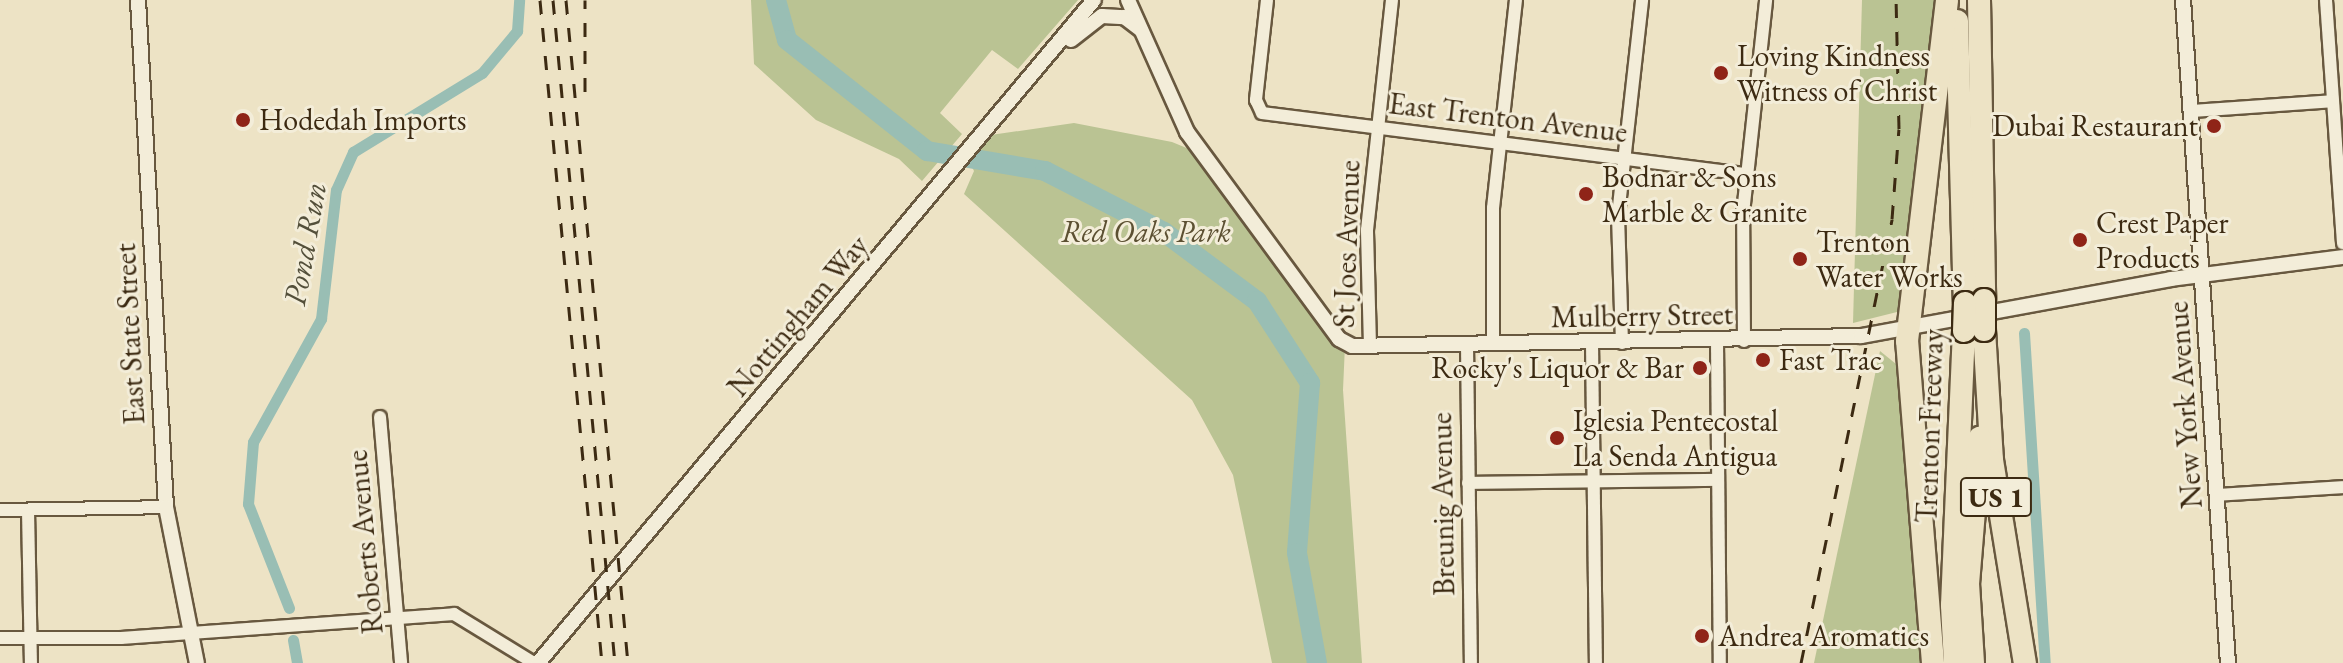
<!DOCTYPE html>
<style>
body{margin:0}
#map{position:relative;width:2343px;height:663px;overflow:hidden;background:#ede3c5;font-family:"EB Garamond",serif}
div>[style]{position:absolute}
.green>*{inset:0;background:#bac393}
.canal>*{height:11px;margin:-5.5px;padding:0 5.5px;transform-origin:5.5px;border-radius:5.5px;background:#99beb4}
.river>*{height:20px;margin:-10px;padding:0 10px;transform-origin:10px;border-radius:10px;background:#99beb4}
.roads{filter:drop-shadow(2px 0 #68583f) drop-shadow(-2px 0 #68583f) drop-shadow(0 2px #68583f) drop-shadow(0 -2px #68583f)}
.minor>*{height:12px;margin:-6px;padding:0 6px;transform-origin:6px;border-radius:6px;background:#f3edd9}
.tertiary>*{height:14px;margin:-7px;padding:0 7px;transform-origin:7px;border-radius:7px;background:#f3edd9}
.motorway>*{height:22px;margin:-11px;padding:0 11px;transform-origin:11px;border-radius:11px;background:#ede3c5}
.rail>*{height:3px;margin-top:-1.5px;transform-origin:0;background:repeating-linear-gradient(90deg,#3c2a12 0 14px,transparent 0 28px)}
.bridges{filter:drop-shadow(2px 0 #3c2a12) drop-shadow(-2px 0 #3c2a12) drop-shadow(0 2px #3c2a12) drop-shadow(0 -2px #3c2a12)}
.motorway-bridge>*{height:22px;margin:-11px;padding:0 11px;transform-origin:11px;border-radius:11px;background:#ede3c5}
.dots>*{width:22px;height:22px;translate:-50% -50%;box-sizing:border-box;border:4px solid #f3edd9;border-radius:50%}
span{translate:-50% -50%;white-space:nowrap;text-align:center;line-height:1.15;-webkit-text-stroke:6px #f3edd9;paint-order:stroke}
.shield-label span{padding:2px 6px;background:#f3edd9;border:2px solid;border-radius:6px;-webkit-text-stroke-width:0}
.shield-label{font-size:28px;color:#3c2a12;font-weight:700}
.poi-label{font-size:30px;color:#3c2a12}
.left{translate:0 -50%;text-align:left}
.right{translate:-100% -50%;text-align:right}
.street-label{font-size:30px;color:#3c2a12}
.park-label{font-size:30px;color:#5c5032;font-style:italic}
.water-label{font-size:32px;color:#534f3a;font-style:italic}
</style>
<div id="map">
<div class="green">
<div style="clip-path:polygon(751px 0,1078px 0,1018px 69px,992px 50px,940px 113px,962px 134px,922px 181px,899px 159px,816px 120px,754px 64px)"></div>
<div style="clip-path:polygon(1862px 0,1938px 0,1901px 311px,1853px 323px)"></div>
<div style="clip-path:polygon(1074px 123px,1172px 142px,1206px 156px,1345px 345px,1343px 390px,1362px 663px,1272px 663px,1233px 475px,1192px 400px,964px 194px,974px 171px,966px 155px,984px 136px)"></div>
<div style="clip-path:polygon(1880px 351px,1896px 364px,1926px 663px,1814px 663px)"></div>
</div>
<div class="canal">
<div style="left:2024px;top:333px;width:331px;rotate:86.4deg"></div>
<div style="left:289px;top:608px;width:112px;rotate:-111.5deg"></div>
<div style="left:248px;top:504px;width:62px;rotate:-85.4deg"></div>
<div style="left:253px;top:442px;width:141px;rotate:-61.1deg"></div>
<div style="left:321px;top:319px;width:130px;rotate:-83.4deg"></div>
<div style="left:336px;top:190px;width:42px;rotate:-65.9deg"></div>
<div style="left:353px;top:152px;width:151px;rotate:-31.5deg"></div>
<div style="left:482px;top:73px;width:55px;rotate:-50.2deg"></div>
<div style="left:517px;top:31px;width:31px;rotate:-86deg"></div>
<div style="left:293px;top:640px;width:23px;rotate:80deg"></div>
</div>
<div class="river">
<div style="left:776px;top:0;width:41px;rotate:74.6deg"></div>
<div style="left:787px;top:40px;width:179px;rotate:38.4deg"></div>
<div style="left:927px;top:151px;width:120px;rotate:9.6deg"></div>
<div style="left:1045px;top:171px;width:134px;rotate:27.1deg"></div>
<div style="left:1164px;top:232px;width:116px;rotate:36.6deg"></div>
<div style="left:1257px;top:301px;width:98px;rotate:57.1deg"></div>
<div style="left:1310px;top:383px;width:170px;rotate:94.4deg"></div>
<div style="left:1297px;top:553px;width:112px;rotate:79.7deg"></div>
</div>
<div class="roads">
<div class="minor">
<div style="left:1267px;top:0;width:101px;rotate:96.3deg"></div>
<div style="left:1256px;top:100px;width:14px;rotate:65deg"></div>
<div style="left:1262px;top:113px;width:490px;rotate:7.2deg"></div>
<div style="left:2326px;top:0;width:244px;rotate:86deg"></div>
<div style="left:2191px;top:111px;width:142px;rotate:-4deg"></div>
<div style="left:1717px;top:341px;width:322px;rotate:89.5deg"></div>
<div style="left:1744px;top:341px;width:128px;rotate:-90.4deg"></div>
<div style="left:1743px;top:213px;width:214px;rotate:-83.8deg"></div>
<div style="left:1592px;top:343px;width:320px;rotate:89.3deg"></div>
<div style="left:1622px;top:343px;width:128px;rotate:-91.8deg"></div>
<div style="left:1618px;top:215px;width:216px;rotate:-83.6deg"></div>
<div style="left:1493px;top:344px;width:136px;rotate:-90deg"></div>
<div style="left:1493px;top:208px;width:209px;rotate:-83.7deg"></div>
<div style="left:1467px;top:345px;width:318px;rotate:89.3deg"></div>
<div style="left:1370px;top:346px;width:116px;rotate:-91.5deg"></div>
<div style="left:1367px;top:230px;width:231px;rotate:-83.8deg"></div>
<div style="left:380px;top:417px;width:247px;rotate:85.1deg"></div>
<div style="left:1468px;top:483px;width:250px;rotate:-0.7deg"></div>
<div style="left:2216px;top:495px;width:127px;rotate:-3.6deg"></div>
<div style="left:0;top:510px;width:166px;rotate:-1deg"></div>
<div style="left:28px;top:510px;width:153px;rotate:88.9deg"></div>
<div style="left:0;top:638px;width:121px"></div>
<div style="left:121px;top:638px;width:334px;rotate:-4.1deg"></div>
<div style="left:454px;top:614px;width:94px;rotate:31.5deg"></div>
</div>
<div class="tertiary">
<div style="left:138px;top:0;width:508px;rotate:86.84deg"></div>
<div style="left:166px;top:507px;width:159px;rotate:78.8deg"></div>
<div style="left:1128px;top:0;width:145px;rotate:65.9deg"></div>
<div style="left:1187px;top:132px;width:257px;rotate:53.7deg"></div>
<div style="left:1339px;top:339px;width:15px;rotate:28deg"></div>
<div style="left:1352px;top:346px;width:509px;rotate:-1.13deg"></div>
<div style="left:1861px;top:336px;width:315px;rotate:-10.4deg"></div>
<div style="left:2171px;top:279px;width:173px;rotate:-7.3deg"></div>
<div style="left:2183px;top:0;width:665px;rotate:86.12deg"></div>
<div style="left:1071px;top:40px;width:39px;rotate:-38deg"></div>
<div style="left:1102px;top:16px;width:22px;rotate:3deg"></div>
<div style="left:1124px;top:17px;width:21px;rotate:37deg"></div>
<div style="left:538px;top:663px;width:865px;rotate:-50.02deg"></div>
</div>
<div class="motorway">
<div style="left:1979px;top:0;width:300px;rotate:89deg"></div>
<div style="left:1957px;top:21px;width:282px;rotate:88.4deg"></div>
<div style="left:1984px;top:330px;width:130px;rotate:86.5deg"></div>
<div style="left:1992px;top:460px;width:206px;rotate:80.8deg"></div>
<div style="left:1933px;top:663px;width:323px;rotate:-94.6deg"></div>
<div style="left:1907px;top:341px;width:343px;rotate:-83.3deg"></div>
<div style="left:1955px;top:663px;width:58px;rotate:-93deg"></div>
<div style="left:1952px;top:605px;width:274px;rotate:-87.5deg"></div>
<div style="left:1973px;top:663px;width:79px;rotate:-93.6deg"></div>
<div style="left:1968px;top:584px;width:147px;rotate:-85.3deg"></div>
</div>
</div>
<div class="rail">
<div style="left:540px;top:0;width:666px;rotate:84.66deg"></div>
<div style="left:553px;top:0;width:666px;rotate:84.66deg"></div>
<div style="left:566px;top:0;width:666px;rotate:84.66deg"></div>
<div style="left:585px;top:92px;width:92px;rotate:-90deg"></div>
<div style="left:1801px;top:663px;width:453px;rotate:-78.4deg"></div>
<div style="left:1892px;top:219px;width:90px;rotate:-85.6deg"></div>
<div style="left:1899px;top:129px;width:129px;rotate:-91.3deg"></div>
</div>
<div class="bridges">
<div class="motorway-bridge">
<div style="left:1984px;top:300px;width:30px;rotate:90deg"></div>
<div style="left:1964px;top:331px;width:28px;rotate:-88deg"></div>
</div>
</div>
<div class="dots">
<div style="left:1721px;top:73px;background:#8f2418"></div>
<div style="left:243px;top:120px;background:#8f2418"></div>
<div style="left:2214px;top:126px;background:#8f2418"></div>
<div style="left:1586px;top:194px;background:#8f2418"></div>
<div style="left:2080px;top:240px;background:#8f2418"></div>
<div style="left:1800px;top:259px;background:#8f2418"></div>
<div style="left:1763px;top:360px;background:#8f2418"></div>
<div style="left:1700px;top:368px;background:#8f2418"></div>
<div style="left:1557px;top:438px;background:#8f2418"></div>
<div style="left:1702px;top:636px;background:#8f2418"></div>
</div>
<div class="shield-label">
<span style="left:1996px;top:497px">US 1</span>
</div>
<div class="poi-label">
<span class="left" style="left:1737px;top:73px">Loving Kindness<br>Witness of Christ</span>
<span class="left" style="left:259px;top:120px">Hodedah Imports</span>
<span class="right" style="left:2198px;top:126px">Dubai Restaurant</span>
<span class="left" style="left:1602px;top:194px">Bodnar &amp; Sons<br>Marble &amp; Granite</span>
<span class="left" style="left:2096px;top:240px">Crest Paper<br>Products</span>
<span class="left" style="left:1816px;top:259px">Trenton<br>Water Works</span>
<span class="left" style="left:1779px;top:360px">Fast Trac</span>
<span class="right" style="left:1684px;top:368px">Rocky's Liquor &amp; Bar</span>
<span class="left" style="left:1573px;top:438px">Iglesia Pentecostal<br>La Senda Antigua</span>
<span class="left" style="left:1718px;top:636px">Andrea Aromatics</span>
</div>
<div class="street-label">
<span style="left:1508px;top:118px;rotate:7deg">East Trenton Avenue</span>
<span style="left:1347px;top:244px;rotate:-88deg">St Joes Avenue</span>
<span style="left:798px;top:316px;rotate:-50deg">Nottingham Way</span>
<span style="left:1642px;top:316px;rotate:-1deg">Mulberry Street</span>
<span style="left:130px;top:334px;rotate:-93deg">East State Street</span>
<span style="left:2185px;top:405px;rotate:-94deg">New York Avenue</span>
<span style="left:1930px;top:426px;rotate:-88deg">Trenton Freeway</span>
<span style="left:1443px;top:504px;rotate:-91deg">Breunig Avenue</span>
<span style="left:365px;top:542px;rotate:-95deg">Roberts Avenue</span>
</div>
<div class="park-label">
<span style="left:1146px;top:232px">Red Oaks Park</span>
</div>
<div class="water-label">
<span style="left:305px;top:244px;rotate:-80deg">Pond Run</span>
</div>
</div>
